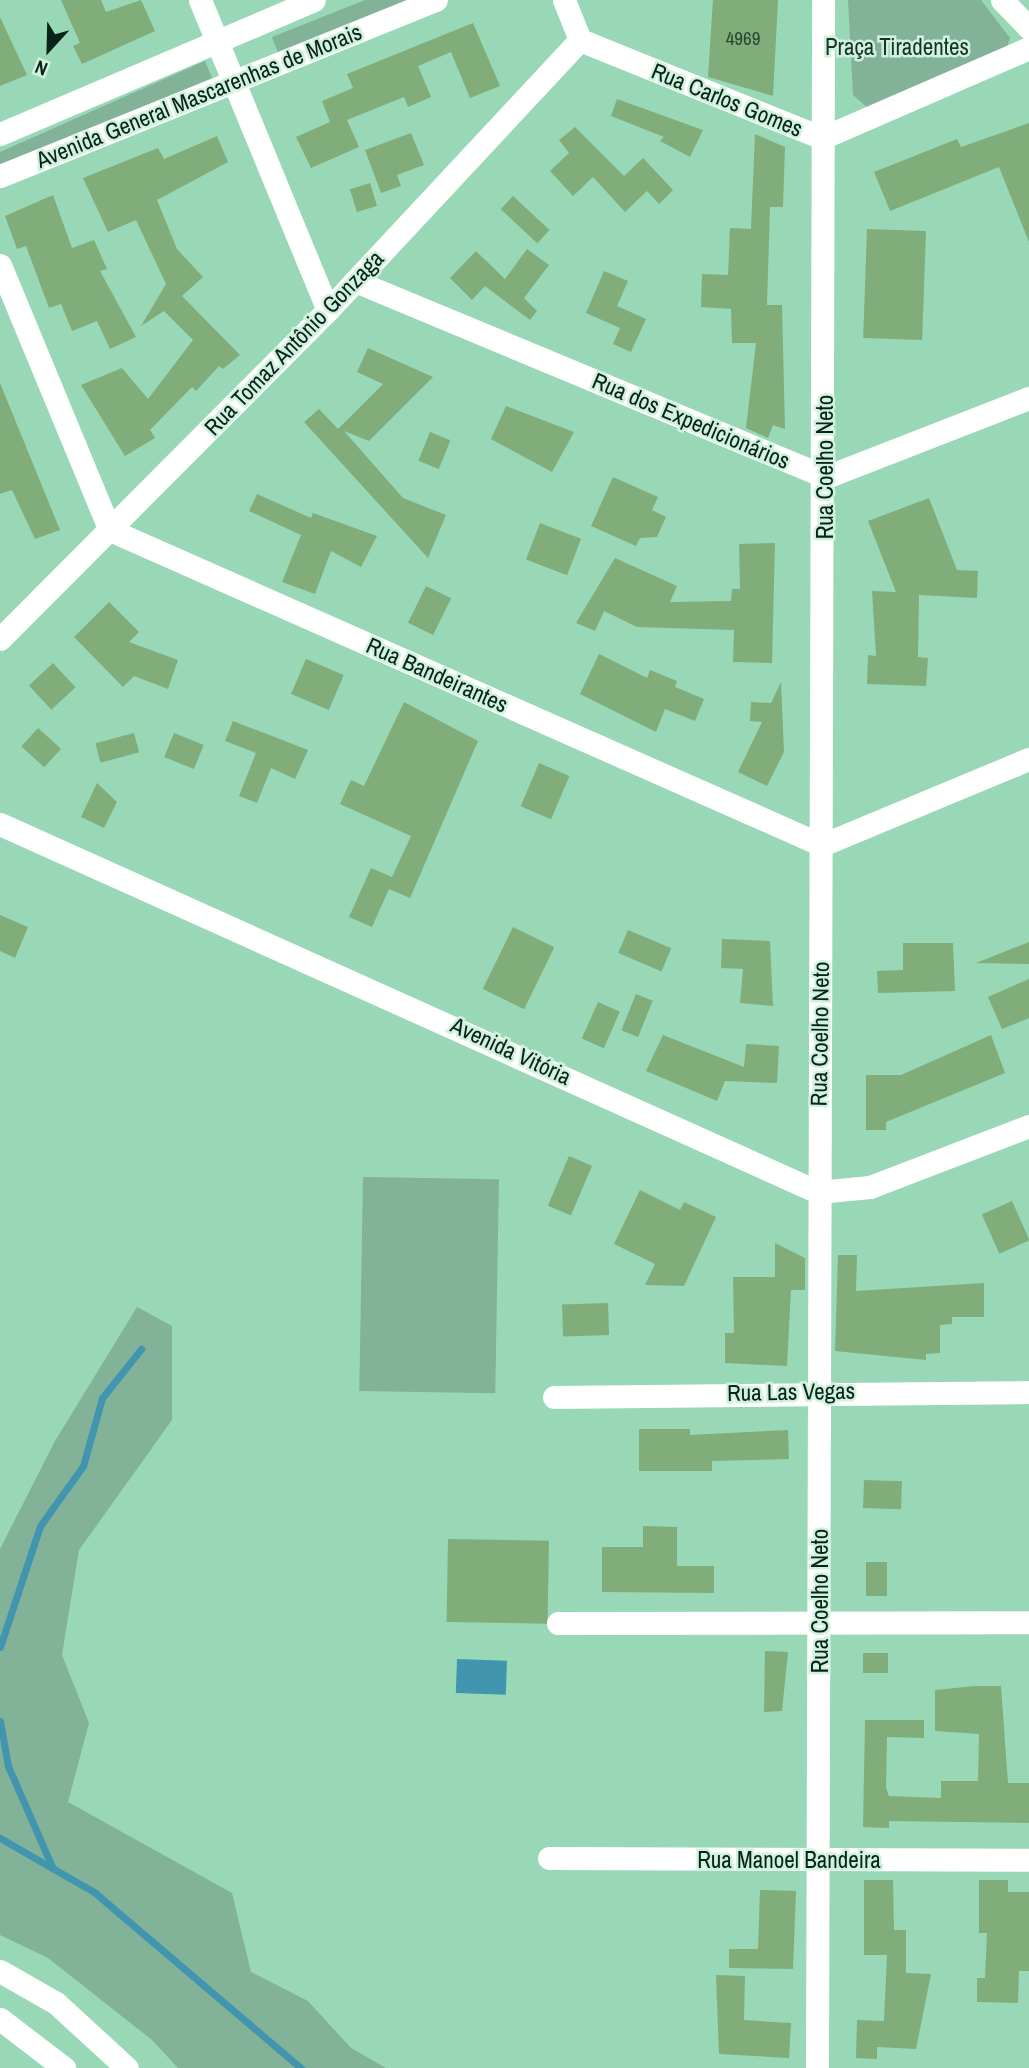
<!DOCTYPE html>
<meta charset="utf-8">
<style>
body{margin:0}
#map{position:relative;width:1029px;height:2068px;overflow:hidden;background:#98d8b6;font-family:"Archivo Narrow",sans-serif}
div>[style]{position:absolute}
.green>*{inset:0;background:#82b298;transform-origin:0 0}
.water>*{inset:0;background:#4195ae;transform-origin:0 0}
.stream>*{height:7px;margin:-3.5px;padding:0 3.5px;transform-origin:3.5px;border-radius:3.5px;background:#4195ae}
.building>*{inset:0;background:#80ad79;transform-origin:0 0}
.minor>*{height:23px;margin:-11.5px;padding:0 11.5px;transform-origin:11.5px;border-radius:11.5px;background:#fff}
span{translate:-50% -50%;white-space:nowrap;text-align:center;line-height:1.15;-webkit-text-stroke:5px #d1f1df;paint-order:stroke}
.number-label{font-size:19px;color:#264630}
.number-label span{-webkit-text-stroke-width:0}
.park-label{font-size:23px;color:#153526}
.street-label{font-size:23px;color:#082317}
.north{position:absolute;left:14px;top:14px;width:70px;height:70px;-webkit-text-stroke:5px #d1f1df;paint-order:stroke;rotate:202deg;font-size:19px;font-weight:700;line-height:28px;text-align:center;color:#082317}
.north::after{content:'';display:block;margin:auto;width:24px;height:32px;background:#082317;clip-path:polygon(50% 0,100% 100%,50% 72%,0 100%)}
</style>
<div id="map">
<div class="green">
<div style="clip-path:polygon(365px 0,414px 0,278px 53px,272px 37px)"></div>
<div style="clip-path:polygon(848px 0,981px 0,1010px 38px,1007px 47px,868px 108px,853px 95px)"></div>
<div style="clip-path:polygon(205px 61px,212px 78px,0 168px,0 152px)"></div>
<div style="left:363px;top:1177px;width:136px;height:214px;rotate:1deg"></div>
<div style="clip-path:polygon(137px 1307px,172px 1326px,172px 1420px,79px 1550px,62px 1655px,89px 1723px,68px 1802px,232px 1893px,251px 1972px,308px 2001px,351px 2048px,386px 2068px,178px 2068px,152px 2040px,48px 1958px,0 1935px,0 1549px,55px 1441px)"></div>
</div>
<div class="water">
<div style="left:457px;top:1659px;width:50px;height:34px;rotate:2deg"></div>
</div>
<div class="stream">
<div style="left:0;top:1647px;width:127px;rotate:-71.7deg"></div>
<div style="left:40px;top:1526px;width:74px;rotate:-54.4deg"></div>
<div style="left:83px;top:1466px;width:71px;rotate:-74.4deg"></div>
<div style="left:102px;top:1398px;width:63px;rotate:-51.5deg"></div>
<div style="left:0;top:1721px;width:46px;rotate:79.9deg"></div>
<div style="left:8px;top:1766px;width:112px;rotate:66.4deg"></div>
<div style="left:0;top:1838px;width:108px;rotate:29.9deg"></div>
<div style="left:94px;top:1892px;width:272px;rotate:40.4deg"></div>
</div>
<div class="building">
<div style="clip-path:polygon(61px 0,101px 0,106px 12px,141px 0,155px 31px,82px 64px,73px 46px,80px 43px)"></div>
<div style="clip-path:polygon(713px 0,778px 0,773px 96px,708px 77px)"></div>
<div style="clip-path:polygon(0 17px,27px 75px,0 86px)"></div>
<div style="clip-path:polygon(473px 23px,500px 86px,470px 98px,451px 52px,418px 66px,431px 97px,408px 107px,404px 97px,347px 120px,359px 147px,311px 168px,296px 137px,330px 122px,322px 101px,353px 88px,347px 74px)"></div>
<div style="clip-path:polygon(617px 99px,703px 130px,690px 157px,660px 141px,664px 137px,611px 116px)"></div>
<div style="clip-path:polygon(1029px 123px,1029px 242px,999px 167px,890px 211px,874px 172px,957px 139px,961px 147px)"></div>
<div style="clip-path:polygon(575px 127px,624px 176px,643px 158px,673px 190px,659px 204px,647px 191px,625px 212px,593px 177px,573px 196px,550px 171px,569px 153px,559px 140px)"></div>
<div style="clip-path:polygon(411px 133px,424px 165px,397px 175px,401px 186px,381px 193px,365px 150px)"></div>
<div style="clip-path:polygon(755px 134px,785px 147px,783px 207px,770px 207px,767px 305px,782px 305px,785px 429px,773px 425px,768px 438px,746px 428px,756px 343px,732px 343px,731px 309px,701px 307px,702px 274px,728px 275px,730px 228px,751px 229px)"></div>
<div style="clip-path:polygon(217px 136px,228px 162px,157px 200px,177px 249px,203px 277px,182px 296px,240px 355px,223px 369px,219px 366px,196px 391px,192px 387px,150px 430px,155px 438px,125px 456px,81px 385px,122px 368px,148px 399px,193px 340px,164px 311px,141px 326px,166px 284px,136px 220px,108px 232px,83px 178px,158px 148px,164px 159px)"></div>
<div style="left:370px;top:183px;width:24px;height:21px;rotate:73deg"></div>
<div style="clip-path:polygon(53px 195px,72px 248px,94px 240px,107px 269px,100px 271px,136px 337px,110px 349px,97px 321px,72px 331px,61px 304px,49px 308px,26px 246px,17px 249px,5px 216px)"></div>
<div style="left:513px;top:196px;width:50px;height:18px;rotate:43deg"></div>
<div style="left:867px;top:229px;width:59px;height:109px;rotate:2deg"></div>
<div style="clip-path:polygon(527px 249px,549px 265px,524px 298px,537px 311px,530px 320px,485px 286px,472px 300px,450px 278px,476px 251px,505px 279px)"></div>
<div style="clip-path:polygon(604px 271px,628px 281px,617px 306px,646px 319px,631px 352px,613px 344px,620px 328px,586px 313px)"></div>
<div style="clip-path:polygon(368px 348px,433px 377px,369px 441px,344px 431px,403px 498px,446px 515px,428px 558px,304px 422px,319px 409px,338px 429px,383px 384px,357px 372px)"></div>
<div style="clip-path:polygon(0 383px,60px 530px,35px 539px,12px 490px,0 494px)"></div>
<div style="clip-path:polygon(506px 406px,574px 432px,552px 472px,491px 439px)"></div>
<div style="left:430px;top:432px;width:22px;height:31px;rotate:22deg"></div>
<div style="clip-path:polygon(613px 477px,658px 497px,652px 510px,666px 517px,657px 537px,640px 538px,636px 546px,591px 526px)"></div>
<div style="clip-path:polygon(257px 494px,311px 518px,313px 513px,377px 536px,361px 567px,331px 551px,315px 594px,282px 582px,301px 535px,249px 511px)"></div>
<div style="clip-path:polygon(929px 498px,957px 570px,978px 571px,977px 598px,919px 595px,918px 657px,928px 658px,926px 686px,867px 684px,868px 655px,876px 656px,872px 591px,896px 592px,868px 521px)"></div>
<div style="left:540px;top:523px;width:44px;height:39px;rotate:21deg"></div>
<div style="clip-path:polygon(775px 543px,772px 663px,733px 662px,734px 630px,637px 627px,604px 611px,595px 631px,576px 623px,615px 558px,677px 586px,670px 602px,731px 601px,732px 589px,740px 589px,739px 544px)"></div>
<div style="left:426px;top:586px;width:28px;height:41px;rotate:26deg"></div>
<div style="clip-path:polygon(109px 602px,139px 632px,129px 642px,178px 660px,168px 689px,134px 676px,123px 687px,74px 637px)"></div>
<div style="clip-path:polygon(599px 654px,647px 678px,650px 670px,677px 681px,675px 687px,704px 699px,695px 721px,665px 709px,656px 732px,580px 694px)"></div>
<div style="left:306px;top:659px;width:41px;height:38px;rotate:23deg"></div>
<div style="left:53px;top:663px;width:33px;height:33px;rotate:47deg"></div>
<div style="clip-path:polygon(781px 682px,784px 752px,767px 786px,738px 772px,762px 722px,750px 721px,751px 702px,771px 703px)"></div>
<div style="clip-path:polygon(404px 702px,478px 741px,410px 898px,389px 889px,372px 927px,349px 917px,371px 868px,392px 877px,411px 836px,340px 804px,351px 780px,364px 786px)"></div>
<div style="clip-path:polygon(233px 721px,308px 750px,295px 779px,271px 768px,257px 803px,239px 796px,256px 753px,225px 741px)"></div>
<div style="left:38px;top:728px;width:31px;height:25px;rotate:42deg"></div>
<div style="left:134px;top:733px;width:20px;height:40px;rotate:75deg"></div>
<div style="left:174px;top:733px;width:32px;height:26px;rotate:22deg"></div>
<div style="left:539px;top:763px;width:33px;height:47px;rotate:23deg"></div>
<div style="clip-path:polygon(97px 783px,117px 802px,104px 828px,81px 817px)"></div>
<div style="clip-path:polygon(0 915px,28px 927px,15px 958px,0 951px)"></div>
<div style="left:513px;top:927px;width:46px;height:69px;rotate:26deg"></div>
<div style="left:628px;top:930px;width:47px;height:25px;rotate:23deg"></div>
<div style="clip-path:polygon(722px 939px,770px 941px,773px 1006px,740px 1003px,743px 969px,721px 968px)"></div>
<div style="clip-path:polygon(1029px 942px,1029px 964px,976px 963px)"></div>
<div style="clip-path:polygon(903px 943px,953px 943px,955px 991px,878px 993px,877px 971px,903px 970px)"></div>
<div style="clip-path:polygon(1029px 979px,1029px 1018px,1002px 1029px,988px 997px)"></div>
<div style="left:636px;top:994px;width:18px;height:39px;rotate:22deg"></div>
<div style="left:598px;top:1002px;width:24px;height:40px;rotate:24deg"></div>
<div style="clip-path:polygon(663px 1035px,744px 1067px,746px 1044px,779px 1046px,777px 1083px,725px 1081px,717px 1101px,646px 1071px)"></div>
<div style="clip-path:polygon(991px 1035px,1005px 1073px,886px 1122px,886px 1130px,866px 1130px,866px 1075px,901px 1075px)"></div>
<div style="left:569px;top:1156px;width:25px;height:54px;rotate:23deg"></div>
<div style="clip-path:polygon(640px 1190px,680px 1210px,684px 1202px,716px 1217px,684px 1286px,645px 1285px,655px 1264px,614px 1244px)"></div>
<div style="left:1012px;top:1201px;width:43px;height:33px;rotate:66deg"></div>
<div style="clip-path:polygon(775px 1243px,805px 1258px,805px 1290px,791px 1290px,787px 1366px,725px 1363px,725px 1333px,734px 1333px,733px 1277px,775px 1277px)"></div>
<div style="clip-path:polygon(838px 1255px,857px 1255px,856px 1291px,984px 1283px,984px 1317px,952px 1317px,952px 1324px,940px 1325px,940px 1353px,926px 1354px,926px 1360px,835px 1351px)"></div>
<div style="left:608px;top:1303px;width:32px;height:46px;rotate:88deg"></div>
<div style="clip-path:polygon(639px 1429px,690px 1429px,690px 1435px,788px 1430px,789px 1459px,712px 1461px,712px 1471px,639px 1471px)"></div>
<div style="left:864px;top:1480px;width:38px;height:28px;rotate:2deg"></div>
<div style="clip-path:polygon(643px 1526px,677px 1527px,677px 1566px,714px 1566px,714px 1593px,602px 1592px,602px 1547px,643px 1547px)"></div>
<div style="left:448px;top:1539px;width:101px;height:83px;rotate:1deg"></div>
<div style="left:866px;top:1562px;width:21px;height:34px"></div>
<div style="clip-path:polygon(765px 1651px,788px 1652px,782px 1711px,764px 1712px)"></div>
<div style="left:863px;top:1653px;width:25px;height:20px"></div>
<div style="clip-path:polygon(975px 1686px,1001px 1686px,1008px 1783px,1029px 1783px,1029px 1823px,889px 1821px,889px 1828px,863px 1827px,865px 1720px,924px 1720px,924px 1738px,887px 1737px,886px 1788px,889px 1796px,941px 1798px,941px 1781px,978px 1781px,979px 1734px,935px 1731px,935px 1690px)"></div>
<div style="clip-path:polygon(864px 1880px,893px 1880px,894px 1930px,906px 1930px,906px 1973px,931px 1974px,916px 2049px,877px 2047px,877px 2059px,856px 2058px,857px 2020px,884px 2021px,887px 1955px,864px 1955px)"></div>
<div style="clip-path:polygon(979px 1880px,1008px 1880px,1008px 1892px,1029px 1892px,1029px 1971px,1019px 1971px,1018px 2003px,977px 2002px,977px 1978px,985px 1978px,987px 1933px,979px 1933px)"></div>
<div style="clip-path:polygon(760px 1890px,796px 1891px,793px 1969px,729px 1968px,729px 1949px,758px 1949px)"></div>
<div style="clip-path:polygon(716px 1975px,745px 1976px,744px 2020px,791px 2023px,789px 2058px,719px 2054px)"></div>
</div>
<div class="minor">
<div style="left:200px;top:0;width:335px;rotate:67.6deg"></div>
<div style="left:564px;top:0;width:43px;rotate:68.2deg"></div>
<div style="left:580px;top:40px;width:261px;rotate:22deg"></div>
<div style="left:822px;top:138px;width:226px;rotate:-23.5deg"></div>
<div style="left:1002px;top:0;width:39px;rotate:46deg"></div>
<div style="left:0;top:134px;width:341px;rotate:-23.1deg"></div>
<div style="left:0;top:176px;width:470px;rotate:-22deg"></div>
<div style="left:0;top:265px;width:287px;rotate:67.5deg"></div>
<div style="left:110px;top:530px;width:779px;rotate:23.87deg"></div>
<div style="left:822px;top:845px;width:224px;rotate:-22.6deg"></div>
<div style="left:355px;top:281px;width:510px;rotate:22.59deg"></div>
<div style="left:826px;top:477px;width:218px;rotate:-21.3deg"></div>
<div style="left:0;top:639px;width:465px;rotate:-45.1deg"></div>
<div style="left:328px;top:310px;width:369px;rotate:-47deg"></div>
<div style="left:0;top:824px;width:897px;rotate:24.22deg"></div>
<div style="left:818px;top:1192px;width:52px;rotate:-5.5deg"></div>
<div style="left:870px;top:1187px;width:170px;rotate:-21deg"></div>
<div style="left:554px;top:1397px;width:475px;rotate:-0.6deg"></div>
<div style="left:558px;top:1623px;width:471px;rotate:-0.1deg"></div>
<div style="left:549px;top:1858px;width:480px;rotate:0.2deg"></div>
<div style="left:0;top:1971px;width:64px;rotate:29.7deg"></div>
<div style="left:56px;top:2003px;width:96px;rotate:42.5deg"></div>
<div style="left:0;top:2019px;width:81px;rotate:37.4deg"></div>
<div style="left:817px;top:2068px;width:2068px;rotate:-89.83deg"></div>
</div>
<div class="number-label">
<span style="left:743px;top:39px">4969</span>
</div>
<div class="park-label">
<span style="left:897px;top:47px">Praça Tiradentes</span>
</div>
<div class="street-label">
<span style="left:199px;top:96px;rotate:-22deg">Avenida General Mascarenhas de Morais</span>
<span style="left:727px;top:100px;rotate:22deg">Rua Carlos Gomes</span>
<span style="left:294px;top:343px;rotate:-46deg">Rua Tomaz Antônio Gonzaga</span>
<span style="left:691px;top:421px;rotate:23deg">Rua dos Expedicionários</span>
<span style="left:825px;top:467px;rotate:-90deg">Rua Coelho Neto</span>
<span style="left:437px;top:675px;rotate:24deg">Rua Bandeirantes</span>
<span style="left:820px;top:1034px;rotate:-89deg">Rua Coelho Neto</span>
<span style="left:511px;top:1051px;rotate:25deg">Avenida Vitória</span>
<span style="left:791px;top:1392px;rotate:-1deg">Rua Las Vegas</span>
<span style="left:820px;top:1601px;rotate:-90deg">Rua Coelho Neto</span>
<span style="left:789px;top:1860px">Rua Manoel Bandeira</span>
</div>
<div class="north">N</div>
</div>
